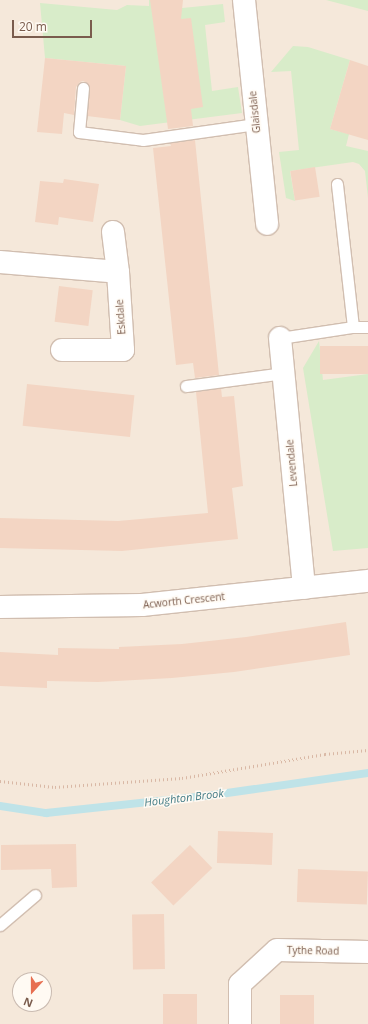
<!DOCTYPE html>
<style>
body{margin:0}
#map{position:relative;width:368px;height:1024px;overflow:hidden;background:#fdf6ec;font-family:"Open Sans",sans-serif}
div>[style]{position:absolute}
.residential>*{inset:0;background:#f5e8da}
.green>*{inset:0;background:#d8ecc9}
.stream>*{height:8px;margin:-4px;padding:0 4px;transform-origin:4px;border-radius:4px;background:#bfe3e8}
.building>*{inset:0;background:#f3d5c3;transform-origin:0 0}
.path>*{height:2.5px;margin-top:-1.25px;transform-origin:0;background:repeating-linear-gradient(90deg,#d9b8a5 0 1px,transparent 0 4px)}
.roads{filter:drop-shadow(1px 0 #d1beb0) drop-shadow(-1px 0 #d1beb0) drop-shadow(0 1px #d1beb0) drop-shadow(0 -1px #d1beb0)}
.lane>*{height:11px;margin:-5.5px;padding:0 5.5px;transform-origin:5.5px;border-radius:5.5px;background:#fff}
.street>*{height:22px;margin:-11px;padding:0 11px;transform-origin:11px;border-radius:11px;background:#fff}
span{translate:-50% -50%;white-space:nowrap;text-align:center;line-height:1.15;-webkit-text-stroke:3px #fffaf3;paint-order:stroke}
.street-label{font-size:10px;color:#7a5c4d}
.water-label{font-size:11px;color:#437c86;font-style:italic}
.north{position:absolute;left:12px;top:972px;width:40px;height:40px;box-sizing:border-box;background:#fffaf3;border:1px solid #cabbb1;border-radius:50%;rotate:201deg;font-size:11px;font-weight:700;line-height:16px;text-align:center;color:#7a5c4d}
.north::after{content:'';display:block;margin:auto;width:14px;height:18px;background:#e76f51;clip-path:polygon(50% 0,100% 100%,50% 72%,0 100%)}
.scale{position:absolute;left:12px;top:20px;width:80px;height:18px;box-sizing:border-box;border:2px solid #7a5c4d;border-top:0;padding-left:5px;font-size:12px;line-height:14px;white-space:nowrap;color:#7a5c4d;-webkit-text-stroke:3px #fffaf3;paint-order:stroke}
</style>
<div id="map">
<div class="residential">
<div style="clip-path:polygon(evenodd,0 0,368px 0,368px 1024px,0 1024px,0 0,20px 980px,44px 980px,44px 1004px,20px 1004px,20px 980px)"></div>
</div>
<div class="green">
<div style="clip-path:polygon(149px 0,158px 0,182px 8px,223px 4px,225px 22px,205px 25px,212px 91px,238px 87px,242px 113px,140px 126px,120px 120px,126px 66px,45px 58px,40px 3px,117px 10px,127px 5px,149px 6px)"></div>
<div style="clip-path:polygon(326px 0,368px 0,368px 11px)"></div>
<div style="clip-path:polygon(293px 46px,308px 47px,350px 60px,330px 129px,349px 134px,346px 146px,368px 151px,368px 198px,365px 171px,359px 164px,353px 162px,290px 171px,295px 201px,286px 198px,279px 152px,299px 150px,291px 71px,271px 72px)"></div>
<div style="clip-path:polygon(319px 341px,323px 380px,368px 374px,368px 548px,333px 551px,303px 368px)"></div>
</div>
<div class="stream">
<div style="left:0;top:806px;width:47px;rotate:8.7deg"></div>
<div style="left:46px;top:813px;width:161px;rotate:-6.1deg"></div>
<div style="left:206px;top:796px;width:164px;rotate:-8.1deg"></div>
</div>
<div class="building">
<div style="clip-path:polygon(150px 0,183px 0,181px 19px,191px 18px,203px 107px,191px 109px,193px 126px,168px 129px)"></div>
<div style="clip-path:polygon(45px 58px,126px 66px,120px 120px,87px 116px,90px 88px,87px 83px,83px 81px,80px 82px,76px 87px,74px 115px,64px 113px,62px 134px,37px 132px)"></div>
<div style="clip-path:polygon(350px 60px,368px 66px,368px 140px,330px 129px)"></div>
<div style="clip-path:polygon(195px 140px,219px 375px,195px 378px,193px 363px,176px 365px,153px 148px,171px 146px,170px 143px)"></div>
<div style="left:315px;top:167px;width:30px;height:25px;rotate:81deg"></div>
<div style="clip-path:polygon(64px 179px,99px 184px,93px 222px,59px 217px,58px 225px,35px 222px,40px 181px,63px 183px)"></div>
<div style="left:59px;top:286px;width:34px;height:36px;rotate:7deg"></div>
<div style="left:368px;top:346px;width:28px;height:48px;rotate:90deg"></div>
<div style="left:27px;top:384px;width:108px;height:42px;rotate:6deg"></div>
<div style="clip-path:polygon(221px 388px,222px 397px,234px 396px,243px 486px,232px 488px,238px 539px,122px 551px,0 548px,0 518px,118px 521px,208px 513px,196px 392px)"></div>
<div style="clip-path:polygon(346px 622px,350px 655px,234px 672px,172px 678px,98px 682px,47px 681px,47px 688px,0 686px,0 652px,58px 655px,58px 648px,119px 649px,119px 647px,182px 644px,246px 637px)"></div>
<div style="left:218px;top:831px;width:55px;height:32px;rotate:2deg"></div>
<div style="clip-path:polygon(76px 844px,77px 887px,52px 888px,51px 869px,1px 870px,1px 845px)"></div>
<div style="left:190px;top:845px;width:32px;height:54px;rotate:46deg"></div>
<div style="left:298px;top:869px;width:70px;height:33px;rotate:2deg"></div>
<div style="left:164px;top:914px;width:55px;height:32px;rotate:89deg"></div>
<div style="left:163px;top:994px;width:34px;height:30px"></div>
<div style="left:280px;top:995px;width:34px;height:29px"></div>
</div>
<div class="path">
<div style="left:0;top:781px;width:55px;rotate:6.2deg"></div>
<div style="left:55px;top:787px;width:127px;rotate:-4.1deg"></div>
<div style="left:182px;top:778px;width:145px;rotate:-9.5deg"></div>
<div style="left:325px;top:754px;width:43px;rotate:-5.3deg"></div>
</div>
<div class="roads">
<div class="lane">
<div style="left:83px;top:88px;width:44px;rotate:95.2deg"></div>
<div style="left:79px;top:132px;width:64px;rotate:7.1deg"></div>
<div style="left:143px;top:140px;width:114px;rotate:-8.1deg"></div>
<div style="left:353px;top:327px;width:15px"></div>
<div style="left:280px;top:338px;width:74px;rotate:-8.6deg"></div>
<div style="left:353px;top:327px;width:144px;rotate:-96.4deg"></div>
<div style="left:186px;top:386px;width:99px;rotate:-7.6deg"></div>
<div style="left:0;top:925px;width:46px;rotate:-40.6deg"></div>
</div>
<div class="street">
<div style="left:244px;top:0;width:225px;rotate:84.1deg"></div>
<div style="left:113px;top:232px;width:40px;rotate:82.9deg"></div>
<div style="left:0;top:262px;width:118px;rotate:4.8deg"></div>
<div style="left:118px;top:272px;width:78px;rotate:86.3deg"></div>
<div style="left:123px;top:350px;width:61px;rotate:180deg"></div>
<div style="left:280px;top:338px;width:251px;rotate:84.5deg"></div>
<div style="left:0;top:607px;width:142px;rotate:-0.8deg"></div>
<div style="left:142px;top:605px;width:227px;rotate:-6.1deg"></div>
<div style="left:240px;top:1024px;width:40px;rotate:-90deg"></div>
<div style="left:240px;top:984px;width:50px;rotate:-42.6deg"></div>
<div style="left:277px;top:950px;width:91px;rotate:1.3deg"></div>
</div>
</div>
<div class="street-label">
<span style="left:255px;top:112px;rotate:-96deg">Glaisdale</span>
<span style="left:121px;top:317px;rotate:-94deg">Eskdale</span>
<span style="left:292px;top:463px;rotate:-95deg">Levendale</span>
<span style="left:184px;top:601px;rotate:-6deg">Acworth Crescent</span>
<span style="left:313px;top:951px;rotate:1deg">Tythe Road</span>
</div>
<div class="water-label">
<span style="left:184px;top:798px;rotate:-7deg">Houghton Brook</span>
</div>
<div class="north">N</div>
<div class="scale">20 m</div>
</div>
